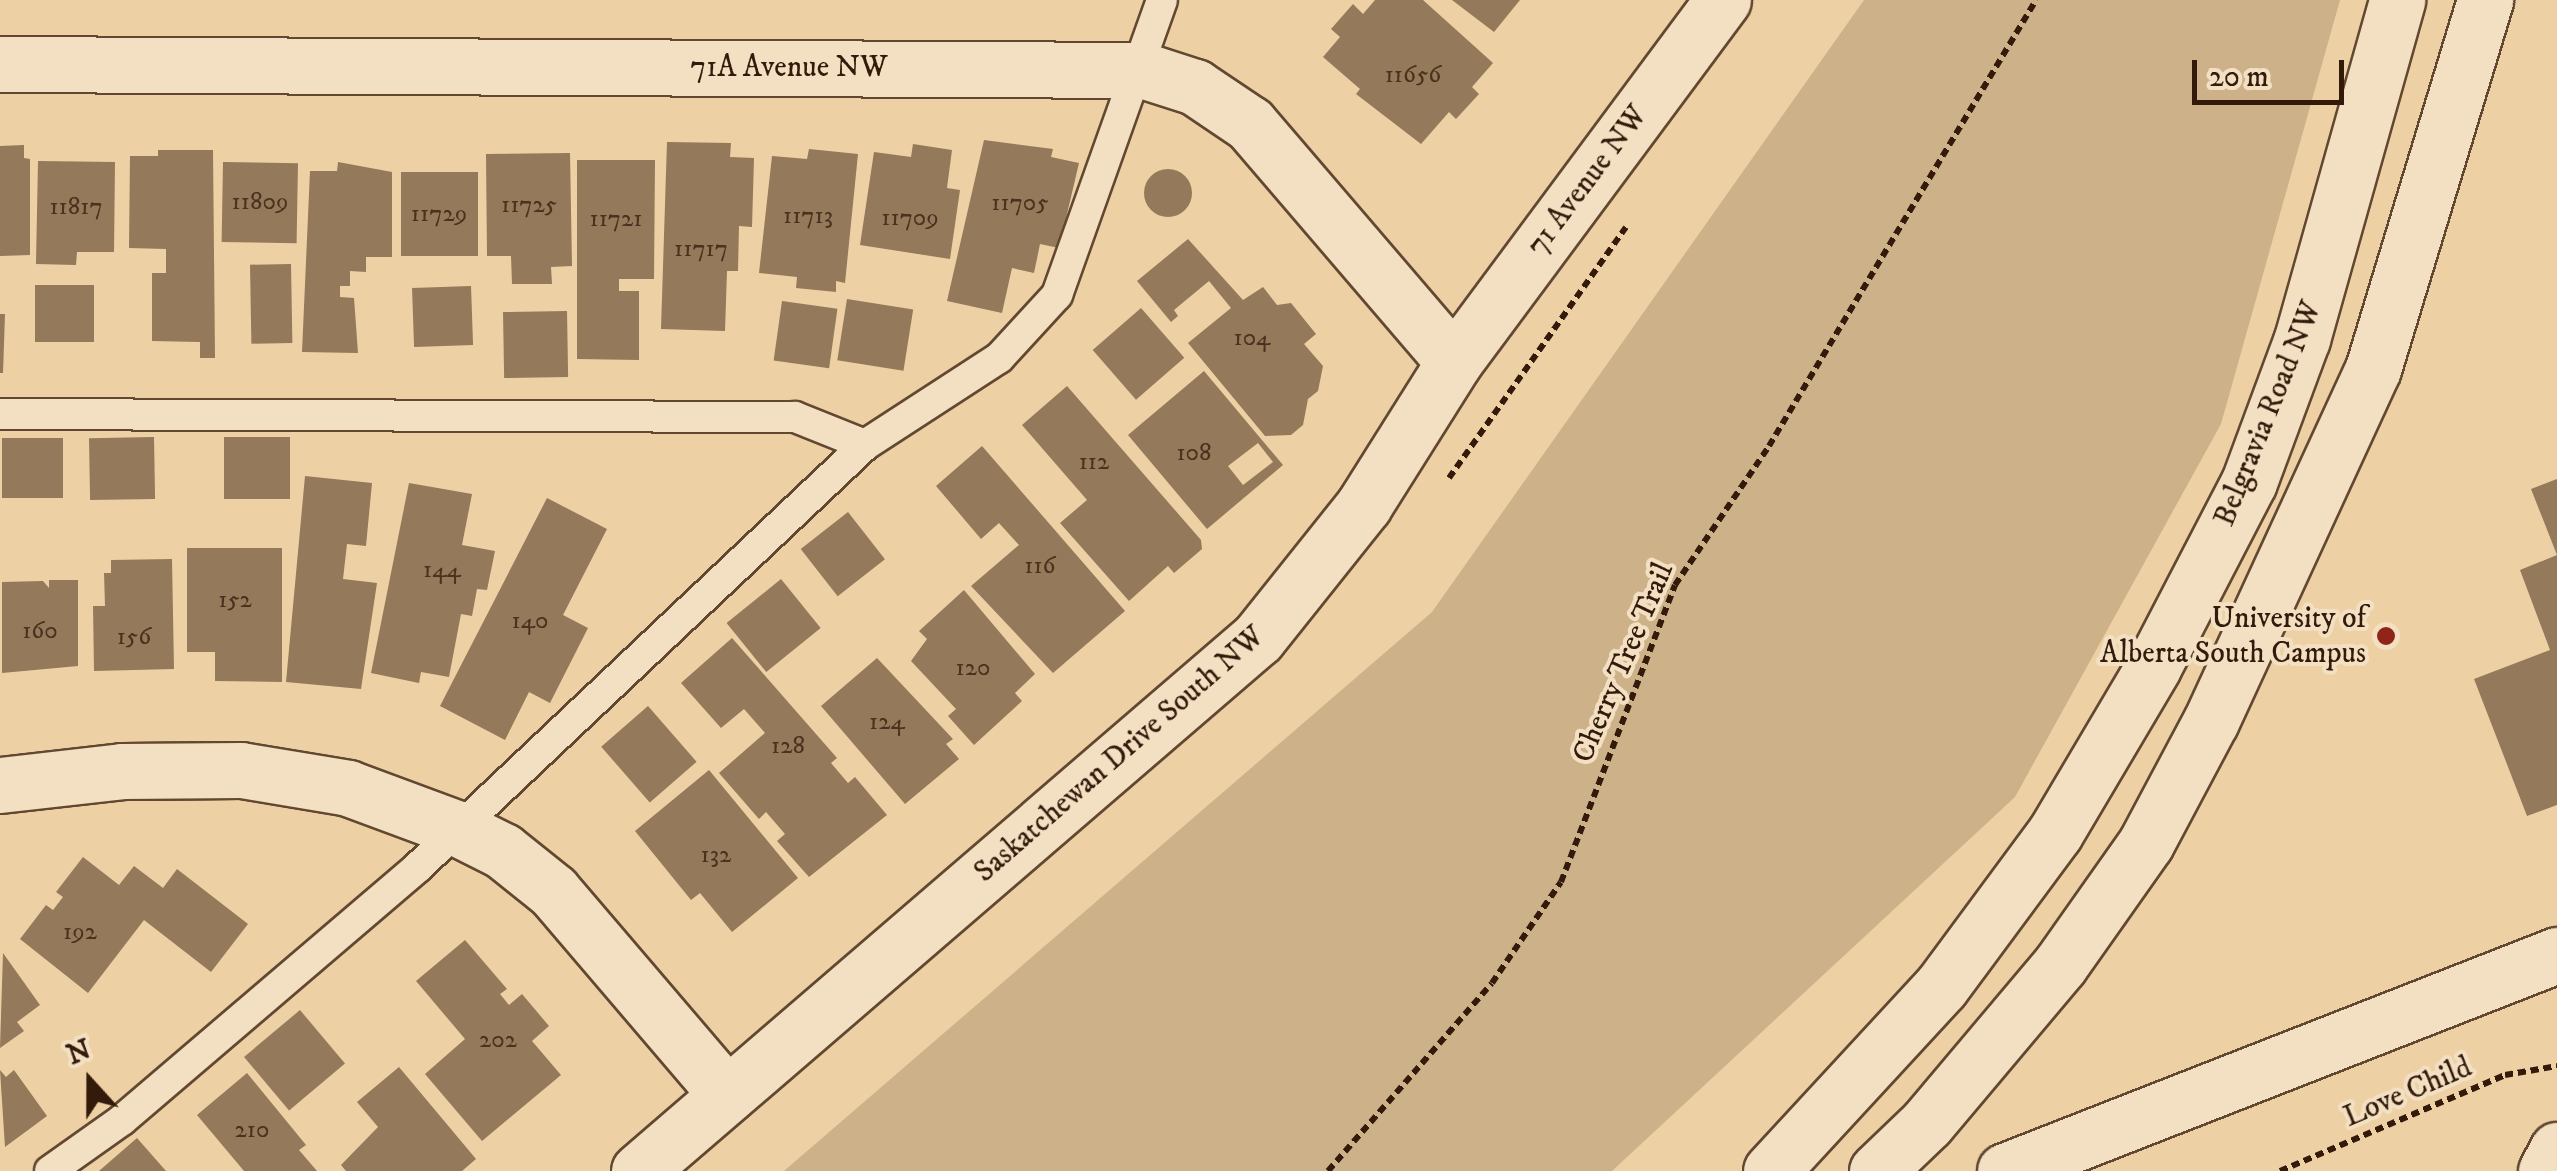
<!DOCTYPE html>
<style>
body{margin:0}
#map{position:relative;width:2557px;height:1171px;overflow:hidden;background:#edd0a3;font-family:"IM FELL DW Pica",serif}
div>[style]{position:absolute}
.green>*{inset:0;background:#cdb189}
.building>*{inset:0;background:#94795a;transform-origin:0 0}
.round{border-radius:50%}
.path>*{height:6px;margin-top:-3px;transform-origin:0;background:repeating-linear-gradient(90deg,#331a0b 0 8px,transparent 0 13px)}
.roads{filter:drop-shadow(2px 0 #624831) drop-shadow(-2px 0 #624831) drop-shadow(0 2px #624831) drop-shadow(0 -2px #624831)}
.service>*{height:30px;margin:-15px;padding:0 15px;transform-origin:15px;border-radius:15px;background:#f3e0c3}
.minor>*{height:55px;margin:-27.5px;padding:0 27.5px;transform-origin:27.5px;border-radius:27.5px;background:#f3e0c3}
.secondary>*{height:55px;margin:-27.5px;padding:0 27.5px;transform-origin:27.5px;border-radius:27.5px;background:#f3e0c3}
.dots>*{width:28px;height:28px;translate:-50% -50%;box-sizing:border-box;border:5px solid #f3e0c3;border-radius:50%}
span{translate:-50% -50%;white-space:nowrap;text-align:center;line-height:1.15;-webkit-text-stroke:8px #f3e0c3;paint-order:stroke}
.number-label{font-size:25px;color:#4b321f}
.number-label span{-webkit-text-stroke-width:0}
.street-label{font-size:30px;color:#331a0b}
.poi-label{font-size:30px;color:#331a0b}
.right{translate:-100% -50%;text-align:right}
.north{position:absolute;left:40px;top:1031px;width:100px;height:100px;-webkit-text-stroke:8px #f3e0c3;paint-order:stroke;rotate:339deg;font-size:28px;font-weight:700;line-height:40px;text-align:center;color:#331a0b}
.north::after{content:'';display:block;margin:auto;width:35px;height:45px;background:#331a0b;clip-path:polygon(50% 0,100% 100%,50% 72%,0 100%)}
.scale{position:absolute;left:2192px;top:60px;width:152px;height:45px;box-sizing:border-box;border:5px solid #331a0b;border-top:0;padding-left:12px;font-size:30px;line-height:35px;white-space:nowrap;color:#331a0b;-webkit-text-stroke:8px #f3e0c3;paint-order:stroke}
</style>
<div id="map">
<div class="green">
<div style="clip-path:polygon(1864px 0,2340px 0,2221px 424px,2015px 797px,1612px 1171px,784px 1171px,1432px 612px)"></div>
</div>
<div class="building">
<div style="clip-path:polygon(1375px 0,1423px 0,1493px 63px,1472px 87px,1479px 94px,1456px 119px,1449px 112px,1421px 144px,1356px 94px,1360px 89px,1323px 57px,1340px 37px,1331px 29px,1353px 4px,1363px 14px)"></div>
<div style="clip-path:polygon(1452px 0,1520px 0,1494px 32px)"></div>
<div style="clip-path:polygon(984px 140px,1053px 149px,1051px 157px,1079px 163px,1059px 248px,1040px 244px,1034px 273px,1012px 268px,1002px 313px,947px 301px)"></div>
<div style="clip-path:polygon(667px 142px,731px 143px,730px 157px,754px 158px,752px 227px,739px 226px,738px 271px,727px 271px,725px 331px,661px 329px)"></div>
<div style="clip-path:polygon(913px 144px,952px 150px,947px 188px,960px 190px,950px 259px,860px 245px,874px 152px,911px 157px)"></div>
<div style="clip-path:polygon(24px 145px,24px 158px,30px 159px,30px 255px,0 256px,0 146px)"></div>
<div style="clip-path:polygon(809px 149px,858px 154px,845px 283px,836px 281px,836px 292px,796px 288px,797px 277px,759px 273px,772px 156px,807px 159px)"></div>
<div style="clip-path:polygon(158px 150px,213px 150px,215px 358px,200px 358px,200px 342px,152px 341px,152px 273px,166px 273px,166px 249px,129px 248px,130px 156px,158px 156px)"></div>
<div style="clip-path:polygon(570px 153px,572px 266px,551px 267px,552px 284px,512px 284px,511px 256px,487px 256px,486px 154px)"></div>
<div style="clip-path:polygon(577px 160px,655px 160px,654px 279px,619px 279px,619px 291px,639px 291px,639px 360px,577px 359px)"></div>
<div style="clip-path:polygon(38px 161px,115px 162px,114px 252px,77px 252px,76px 265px,36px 264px)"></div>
<div style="left:223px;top:162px;width:75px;height:80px;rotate:1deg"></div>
<div style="clip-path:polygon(338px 162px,392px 172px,392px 257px,366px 257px,366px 272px,350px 271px,350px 286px,340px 286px,340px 297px,354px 298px,358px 353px,302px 352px,310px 171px,337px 171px)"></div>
<div class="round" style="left:1144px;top:169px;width:48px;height:48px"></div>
<div style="left:401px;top:172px;width:77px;height:84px"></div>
<div style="clip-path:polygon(1188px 239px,1243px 300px,1263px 287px,1277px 305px,1291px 303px,1316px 334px,1304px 344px,1323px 366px,1318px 391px,1308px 399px,1303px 425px,1291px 435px,1265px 436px,1188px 343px,1231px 308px,1209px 281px,1174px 310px,1178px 316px,1171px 322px,1137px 281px)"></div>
<div style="left:291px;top:264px;width:79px;height:41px;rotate:89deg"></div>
<div style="left:35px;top:285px;width:59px;height:57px"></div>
<div style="left:471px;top:286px;width:59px;height:59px;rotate:88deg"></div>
<div style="left:847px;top:299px;width:67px;height:62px;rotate:9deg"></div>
<div style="left:782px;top:301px;width:56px;height:60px;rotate:8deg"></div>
<div style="left:1141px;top:308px;width:66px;height:64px;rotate:49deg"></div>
<div style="left:567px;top:311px;width:66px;height:64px;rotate:89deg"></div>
<div style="clip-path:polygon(0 314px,5px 314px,3px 373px,0 373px)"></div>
<div style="clip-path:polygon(evenodd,1204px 371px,1283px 465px,1207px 529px,1128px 435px,1204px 371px,1258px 443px,1273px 462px,1243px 485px,1228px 466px,1258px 443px)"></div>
<div style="clip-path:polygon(1067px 386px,1201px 540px,1202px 549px,1174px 573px,1168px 566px,1129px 601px,1060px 523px,1087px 500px,1022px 425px)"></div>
<div style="left:154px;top:437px;width:62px;height:65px;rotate:89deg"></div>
<div style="left:290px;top:437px;width:62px;height:66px;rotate:90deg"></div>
<div style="left:63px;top:438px;width:60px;height:61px;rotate:90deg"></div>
<div style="clip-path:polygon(982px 446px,1125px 611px,1053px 673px,971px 586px,1019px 545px,999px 523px,981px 539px,936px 486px)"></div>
<div style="clip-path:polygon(305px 476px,372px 483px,366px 546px,347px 544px,343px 579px,377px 583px,361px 689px,286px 682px)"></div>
<div style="clip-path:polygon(2557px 479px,2557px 555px,2531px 489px)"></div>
<div style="clip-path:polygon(409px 483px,472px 494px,462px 545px,495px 551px,487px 590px,477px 589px,472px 616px,461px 614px,449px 677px,421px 672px,419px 683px,371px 673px)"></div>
<div style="clip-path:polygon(547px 498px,607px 529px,563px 615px,588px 628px,550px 703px,529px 692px,505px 740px,440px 706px)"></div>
<div style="left:848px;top:512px;width:60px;height:60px;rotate:52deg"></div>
<div style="clip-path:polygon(187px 548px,282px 548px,282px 682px,215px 681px,215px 652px,187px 652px)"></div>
<div style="clip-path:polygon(2557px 555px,2557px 805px,2527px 816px,2474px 679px,2550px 650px,2520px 570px)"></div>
<div style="clip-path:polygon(172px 559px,174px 669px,94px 671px,93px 606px,105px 606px,104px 573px,111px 573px,111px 560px)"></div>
<div style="left:781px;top:579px;width:63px;height:70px;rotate:51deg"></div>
<div style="clip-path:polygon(49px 580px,78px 580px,78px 666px,2px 673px,2px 582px,43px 581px,49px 588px)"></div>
<div style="clip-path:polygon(964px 590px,1035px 674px,1015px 693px,1022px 701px,974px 745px,948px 716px,956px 709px,911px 661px,927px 639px,919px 631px)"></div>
<div style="clip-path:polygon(732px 638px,837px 758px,831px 763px,848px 783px,855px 777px,887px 815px,809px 877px,777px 841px,785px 834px,766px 812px,759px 819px,719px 773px,765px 733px,744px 709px,721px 728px,681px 683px)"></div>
<div style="clip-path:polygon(877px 658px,953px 739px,946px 744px,959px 759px,905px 804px,821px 706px)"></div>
<div style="left:648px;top:706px;width:74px;height:62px;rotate:49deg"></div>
<div style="clip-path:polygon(709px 770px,798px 878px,732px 932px,700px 893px,691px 900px,635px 831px)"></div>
<div style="clip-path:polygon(83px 857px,119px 885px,134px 866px,163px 888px,177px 869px,248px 924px,211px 972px,144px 920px,88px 993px,20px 939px,46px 905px,53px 910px,63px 897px,56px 892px)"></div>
<div style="clip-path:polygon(465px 940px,507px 989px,500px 994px,509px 1005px,522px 994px,549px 1026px,532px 1041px,561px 1075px,482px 1141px,425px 1074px,465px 1039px,416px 981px)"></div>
<div style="clip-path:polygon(3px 953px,40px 1005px,17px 1022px,24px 1031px,0 1048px)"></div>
<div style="left:300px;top:1010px;width:70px;height:73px;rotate:50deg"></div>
<div style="clip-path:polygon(399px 1067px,476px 1159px,462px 1171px,346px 1171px,341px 1165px,378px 1127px,357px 1102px)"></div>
<div style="clip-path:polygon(0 1070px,6px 1077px,14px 1070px,47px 1116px,5px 1147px)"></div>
<div style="clip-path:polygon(247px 1073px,306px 1145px,299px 1150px,317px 1171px,244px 1171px,197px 1115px)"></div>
<div style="clip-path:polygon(137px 1138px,166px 1171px,99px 1171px)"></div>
</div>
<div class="path">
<div style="left:1449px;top:478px;width:307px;rotate:-54.8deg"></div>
<div style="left:1328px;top:1171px;width:249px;rotate:-48.9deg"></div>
<div style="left:1492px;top:983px;width:122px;rotate:-55.7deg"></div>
<div style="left:1561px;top:882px;width:318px;rotate:-69deg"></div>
<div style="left:1675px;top:585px;width:168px;rotate:-55.9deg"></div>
<div style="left:1769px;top:446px;width:520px;rotate:-59.09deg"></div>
<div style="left:2280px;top:1171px;width:245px;rotate:-23.1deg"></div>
<div style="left:2505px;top:1075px;width:53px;rotate:-9.8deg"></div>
</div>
<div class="roads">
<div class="service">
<div style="left:0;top:414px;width:795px;rotate:0.22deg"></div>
<div style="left:795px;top:417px;width:75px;rotate:21.8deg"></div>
<div style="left:50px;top:1171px;width:88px;rotate:-35.3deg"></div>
<div style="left:122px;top:1120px;width:389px;rotate:-40.5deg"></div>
<div style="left:418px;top:867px;width:615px;rotate:-43.35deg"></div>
<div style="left:865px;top:445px;width:160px;rotate:-33deg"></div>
<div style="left:999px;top:358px;width:86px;rotate:-47.4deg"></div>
<div style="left:1057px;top:295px;width:313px;rotate:-70.4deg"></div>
</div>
<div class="minor">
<div style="left:0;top:64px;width:1142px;rotate:0.3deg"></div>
<div style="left:1142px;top:70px;width:56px;rotate:17.8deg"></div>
<div style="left:1195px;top:87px;width:66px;rotate:33.9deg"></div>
<div style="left:1250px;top:124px;width:313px;rotate:49.4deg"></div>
<div style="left:0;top:785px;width:123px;rotate:-6.5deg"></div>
<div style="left:122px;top:771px;width:119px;rotate:-0.5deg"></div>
<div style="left:241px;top:770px;width:109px;rotate:9.5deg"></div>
<div style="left:348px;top:788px;width:118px;rotate:20.3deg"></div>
<div style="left:459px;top:829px;width:49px;rotate:26.6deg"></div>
<div style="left:503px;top:851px;width:64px;rotate:38.7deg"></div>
<div style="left:553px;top:891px;width:268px;rotate:49.5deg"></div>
<div style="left:639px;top:1171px;width:817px;rotate:-40.73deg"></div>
<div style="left:1258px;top:638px;width:170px;rotate:-51.4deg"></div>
<div style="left:1364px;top:505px;width:169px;rotate:-57.8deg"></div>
<div style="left:1454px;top:362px;width:451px;rotate:-53.4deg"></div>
<div style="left:2546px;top:1171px;width:24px;rotate:-62deg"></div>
</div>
<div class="secondary">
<div style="left:1771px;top:1171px;width:251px;rotate:-47.3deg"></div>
<div style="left:1941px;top:987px;width:192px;rotate:-53.5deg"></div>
<div style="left:2055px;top:833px;width:193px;rotate:-59.4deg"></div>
<div style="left:2153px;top:667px;width:208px;rotate:-62.6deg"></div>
<div style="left:2249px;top:482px;width:153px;rotate:-69.7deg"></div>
<div style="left:2302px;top:339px;width:352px;rotate:-74.3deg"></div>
<div style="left:1877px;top:1171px;width:69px;rotate:-43.8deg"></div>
<div style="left:1927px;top:1123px;width:207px;rotate:-49.9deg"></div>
<div style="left:2060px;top:965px;width:149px;rotate:-54.8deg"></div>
<div style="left:2146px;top:843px;width:138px;rotate:-62deg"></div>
<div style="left:2211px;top:721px;width:387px;rotate:-65.3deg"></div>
<div style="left:2373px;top:369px;width:386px;rotate:-73.1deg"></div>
<div style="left:2005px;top:1171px;width:593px;rotate:-21.37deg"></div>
</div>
</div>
<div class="dots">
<div style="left:2386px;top:636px;background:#8f2418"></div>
</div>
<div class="number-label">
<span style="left:1413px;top:75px">11656</span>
<span style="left:260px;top:202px">11809</span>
<span style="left:1020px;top:203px">11705</span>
<span style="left:529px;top:205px">11725</span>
<span style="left:76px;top:207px">11817</span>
<span style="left:439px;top:214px">11729</span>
<span style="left:808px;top:216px">11713</span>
<span style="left:910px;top:218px">11709</span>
<span style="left:616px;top:219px">11721</span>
<span style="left:701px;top:249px">11717</span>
<span style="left:1252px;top:338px">104</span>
<span style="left:1194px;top:453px">108</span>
<span style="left:1094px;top:462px">112</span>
<span style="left:1040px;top:566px">116</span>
<span style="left:442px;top:570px">144</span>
<span style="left:235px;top:600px">152</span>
<span style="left:530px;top:621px">140</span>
<span style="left:40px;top:631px">160</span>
<span style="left:134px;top:637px">156</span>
<span style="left:973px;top:668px">120</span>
<span style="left:887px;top:722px">124</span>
<span style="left:788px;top:746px">128</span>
<span style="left:716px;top:855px">132</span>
<span style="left:80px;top:932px">192</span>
<span style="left:498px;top:1040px">202</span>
<span style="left:252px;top:1130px">210</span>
</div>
<div class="street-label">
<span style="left:789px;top:68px">71A Avenue NW</span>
<span style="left:1588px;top:181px;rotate:-53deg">71 Avenue NW</span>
<span style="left:2269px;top:414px;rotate:-68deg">Belgravia Road NW</span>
<span style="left:1624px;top:663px;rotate:-67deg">Cherry Tree Trail</span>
<span style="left:1120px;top:755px;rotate:-41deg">Saskatchewan Drive South NW</span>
<span style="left:2408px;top:1093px;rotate:-23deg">Love Child</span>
</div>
<div class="poi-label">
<span class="right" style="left:2366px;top:636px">University of<br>Alberta South Campus</span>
</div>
<div class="north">N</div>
<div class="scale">20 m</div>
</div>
